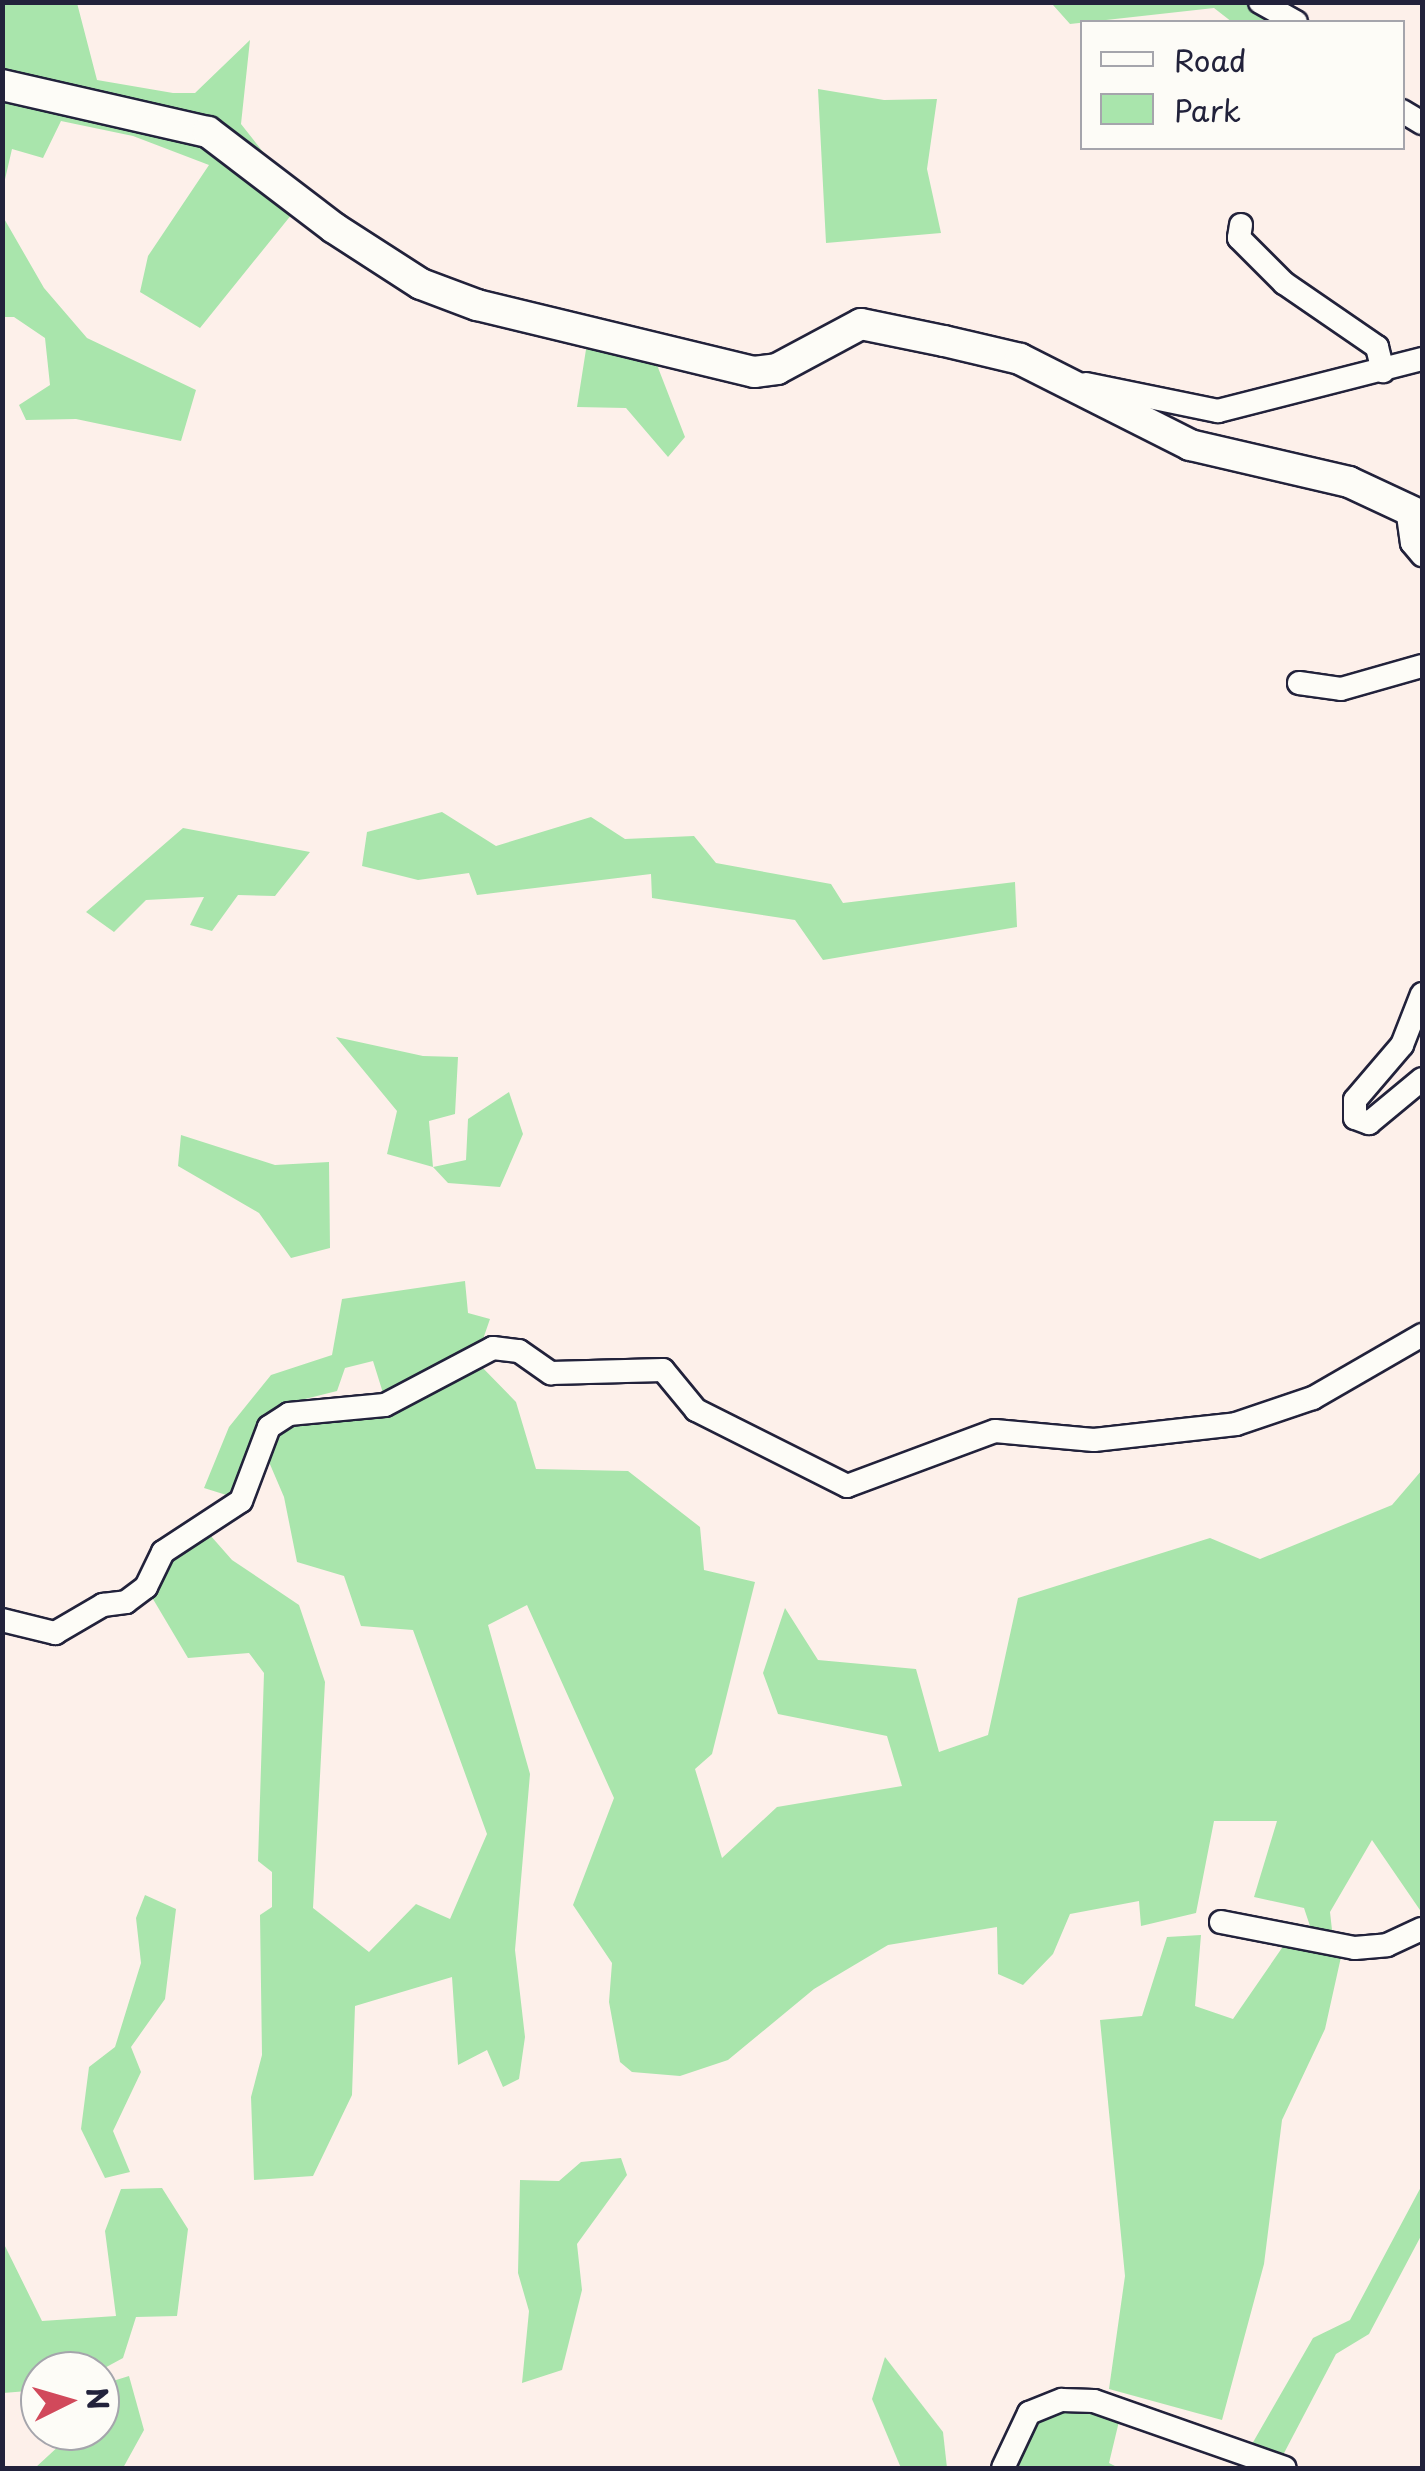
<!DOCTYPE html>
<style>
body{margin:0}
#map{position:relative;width:1425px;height:2471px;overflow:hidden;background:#fdf0ea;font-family:"Playpen Sans",sans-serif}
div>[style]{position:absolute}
.green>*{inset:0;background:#a9e5ac}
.roads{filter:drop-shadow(2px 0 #22223b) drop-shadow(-2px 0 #22223b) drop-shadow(0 2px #22223b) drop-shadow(0 -2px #22223b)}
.minor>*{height:22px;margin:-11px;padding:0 11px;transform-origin:11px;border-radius:11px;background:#fdfcf7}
.secondary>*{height:30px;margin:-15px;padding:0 15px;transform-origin:15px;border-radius:15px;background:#fdfcf7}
span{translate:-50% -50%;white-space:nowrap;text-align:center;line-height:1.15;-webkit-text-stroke:10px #fdfcf7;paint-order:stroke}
.frame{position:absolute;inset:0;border:5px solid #22223b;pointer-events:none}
.legend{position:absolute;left:1080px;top:20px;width:325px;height:130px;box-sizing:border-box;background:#fdfcf7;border:2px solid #a5a5ac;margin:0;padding:12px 18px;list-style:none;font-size:30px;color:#22223b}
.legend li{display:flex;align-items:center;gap:20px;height:50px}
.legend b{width:50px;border:2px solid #a5a5ac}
.north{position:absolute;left:20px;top:2351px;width:100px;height:100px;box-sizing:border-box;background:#fdfcf7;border:2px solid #a5a5ac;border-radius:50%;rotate:85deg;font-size:28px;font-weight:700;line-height:40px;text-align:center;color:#22223b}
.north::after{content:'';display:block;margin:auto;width:35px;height:45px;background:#d1495b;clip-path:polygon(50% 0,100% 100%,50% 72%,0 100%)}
</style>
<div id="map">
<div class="green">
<div style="clip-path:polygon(2px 3px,77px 3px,97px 80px,173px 93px,195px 93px,250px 40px,241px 124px,263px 152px,254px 158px,3px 73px)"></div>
<div style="clip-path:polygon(1246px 3px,1276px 22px,1232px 22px,1214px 8px,1070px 24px,1053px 5px)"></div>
<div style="clip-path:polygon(818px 89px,884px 100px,937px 99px,927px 169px,941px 233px,826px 243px)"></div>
<div style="clip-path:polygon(3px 94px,210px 147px,292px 214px,200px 328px,140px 292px,148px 256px,209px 165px,133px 136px,61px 121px,43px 158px,12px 149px,3px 188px)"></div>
<div style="clip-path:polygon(2px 215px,44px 288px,87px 338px,196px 390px,181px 441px,76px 419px,26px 420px,19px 405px,50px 385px,45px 338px,14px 317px,3px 317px)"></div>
<div style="clip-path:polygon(587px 343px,657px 365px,685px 437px,668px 457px,626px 408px,577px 407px)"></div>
<div style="clip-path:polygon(442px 812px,496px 846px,591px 817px,625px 839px,694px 836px,716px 863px,831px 884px,843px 903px,1015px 882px,1017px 927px,823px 960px,795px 920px,652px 898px,651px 874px,477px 895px,469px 873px,418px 880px,362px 866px,367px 832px)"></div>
<div style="clip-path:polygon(183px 828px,310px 852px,275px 896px,238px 895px,212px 931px,190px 925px,204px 897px,146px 900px,114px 932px,86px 912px)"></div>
<div style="clip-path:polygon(336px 1037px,423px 1056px,458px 1057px,455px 1114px,429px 1121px,433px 1167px,466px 1160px,468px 1119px,509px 1092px,523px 1134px,500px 1187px,448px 1183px,433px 1167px,387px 1154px,397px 1111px)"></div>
<div style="clip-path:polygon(181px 1135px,275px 1165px,329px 1162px,330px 1248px,291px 1258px,259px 1213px,178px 1166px)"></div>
<div style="clip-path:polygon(465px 1281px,468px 1313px,490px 1319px,481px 1345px,410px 1386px,383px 1393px,373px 1361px,345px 1368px,337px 1391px,297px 1401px,269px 1421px,236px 1498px,204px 1488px,229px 1427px,271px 1375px,332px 1355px,342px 1299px)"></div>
<div style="clip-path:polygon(476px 1361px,516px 1402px,536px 1469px,628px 1471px,700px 1527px,704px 1570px,755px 1582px,712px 1754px,695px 1769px,722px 1858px,777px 1807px,902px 1786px,887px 1736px,778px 1714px,763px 1673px,785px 1608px,818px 1660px,916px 1669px,939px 1752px,988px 1735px,1018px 1598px,1210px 1538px,1260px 1559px,1392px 1505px,1422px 1470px,1422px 1913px,1372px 1840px,1330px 1912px,1332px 1930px,1311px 1929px,1304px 1908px,1254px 1897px,1277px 1821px,1214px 1821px,1196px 1913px,1141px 1926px,1139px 1901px,1070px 1914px,1053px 1954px,1023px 1985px,998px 1974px,997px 1927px,888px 1945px,814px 1989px,728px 2060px,680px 2076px,632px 2072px,620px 2062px,609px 2002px,612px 1963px,573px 1905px,614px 1798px,527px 1605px,488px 1625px,530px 1774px,515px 1950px,525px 2037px,519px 2079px,503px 2087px,487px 2050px,458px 2065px,452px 1977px,355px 2006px,352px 2095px,313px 2176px,254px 2180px,251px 2097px,262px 2055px,260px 1915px,272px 1907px,272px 1872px,258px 1861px,264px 1673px,249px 1653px,188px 1658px,150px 1594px,173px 1553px,210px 1535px,232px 1560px,299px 1605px,325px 1682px,313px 1908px,369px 1952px,416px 1904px,450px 1919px,487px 1834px,413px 1630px,361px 1626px,344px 1576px,297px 1562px,284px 1497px,266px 1455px,292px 1419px,336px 1418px)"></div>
<div style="clip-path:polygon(145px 1895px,176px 1909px,165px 1999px,131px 2047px,141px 2072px,113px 2131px,130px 2172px,105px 2178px,81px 2129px,89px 2067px,115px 2047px,141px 1963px,136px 1918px)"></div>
<div style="clip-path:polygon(1201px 1935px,1195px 2006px,1233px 2019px,1284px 1945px,1341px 1957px,1325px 2029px,1282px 2120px,1264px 2264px,1222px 2420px,1109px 2389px,1125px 2276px,1100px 2020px,1142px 2016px,1167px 1937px)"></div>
<div style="clip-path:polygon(621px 2158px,627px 2175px,577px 2244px,582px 2290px,562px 2370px,522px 2383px,529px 2311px,518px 2273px,520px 2180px,559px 2181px,581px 2162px)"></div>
<div style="clip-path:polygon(1422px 2185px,1422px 2234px,1369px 2334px,1336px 2354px,1283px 2455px,1252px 2444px,1313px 2338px,1350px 2320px)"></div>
<div style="clip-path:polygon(162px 2188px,188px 2229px,177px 2316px,136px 2317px,123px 2358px,99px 2371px,40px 2371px,40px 2390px,3px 2393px,3px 2242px,42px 2321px,116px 2316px,105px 2231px,121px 2189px)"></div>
<div style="clip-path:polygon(885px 2357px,943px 2432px,947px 2468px,901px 2468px,872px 2399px)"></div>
<div style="clip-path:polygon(129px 2376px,144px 2430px,123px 2468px,35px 2468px,75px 2431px,100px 2431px,100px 2385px)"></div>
<div style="clip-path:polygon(1064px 2406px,1121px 2413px,1109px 2463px,1119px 2468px,1008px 2468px,1025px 2423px)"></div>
</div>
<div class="roads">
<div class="minor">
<div style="left:1260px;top:2px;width:41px;rotate:29.1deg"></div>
<div style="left:1402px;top:111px;width:23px;rotate:31deg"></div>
<div style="left:1241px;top:225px;width:13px;rotate:99deg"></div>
<div style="left:1239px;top:238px;width:64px;rotate:45deg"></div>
<div style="left:1284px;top:283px;width:113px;rotate:34.5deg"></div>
<div style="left:1377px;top:347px;width:25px;rotate:76deg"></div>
<div style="left:1086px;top:384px;width:135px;rotate:11.6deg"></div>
<div style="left:1218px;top:411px;width:211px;rotate:-14.3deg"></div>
<div style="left:1407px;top:508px;width:35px;rotate:82deg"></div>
<div style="left:1412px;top:543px;width:16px;rotate:50deg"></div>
<div style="left:1299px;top:683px;width:42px;rotate:8.1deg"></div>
<div style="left:1341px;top:689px;width:84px;rotate:-15.9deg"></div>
<div style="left:1422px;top:994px;width:55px;rotate:111.4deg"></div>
<div style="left:1402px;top:1045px;width:72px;rotate:130.5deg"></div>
<div style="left:1355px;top:1100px;width:18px;rotate:90deg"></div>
<div style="left:1355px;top:1118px;width:15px;rotate:20deg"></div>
<div style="left:1369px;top:1123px;width:69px;rotate:-39.7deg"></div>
<div style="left:2px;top:1620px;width:55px;rotate:13.8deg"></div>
<div style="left:55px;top:1633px;width:56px;rotate:-30.3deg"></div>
<div style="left:103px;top:1605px;width:23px;rotate:-7deg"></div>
<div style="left:126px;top:1602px;width:25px;rotate:-37deg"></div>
<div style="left:146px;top:1587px;width:39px;rotate:-64deg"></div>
<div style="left:163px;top:1552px;width:93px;rotate:-33.2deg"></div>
<div style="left:241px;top:1501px;width:79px;rotate:-69.3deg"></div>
<div style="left:269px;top:1427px;width:24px;rotate:-33deg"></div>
<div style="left:289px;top:1414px;width:96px;rotate:-5.4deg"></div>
<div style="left:385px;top:1405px;width:122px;rotate:-27.8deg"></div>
<div style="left:493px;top:1348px;width:26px;rotate:7deg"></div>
<div style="left:519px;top:1351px;width:39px;rotate:35deg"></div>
<div style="left:551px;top:1373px;width:112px;rotate:-1.5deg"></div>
<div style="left:663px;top:1370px;width:52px;rotate:50.5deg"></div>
<div style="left:696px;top:1410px;width:169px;rotate:26.7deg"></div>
<div style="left:847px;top:1486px;width:158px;rotate:-20.4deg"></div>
<div style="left:995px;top:1431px;width:99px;rotate:5.2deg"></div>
<div style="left:1094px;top:1440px;width:143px;rotate:-6.4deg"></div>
<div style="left:1236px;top:1424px;width:81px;rotate:-18.7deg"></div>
<div style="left:1313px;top:1398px;width:126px;rotate:-30deg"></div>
<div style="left:1221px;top:1922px;width:136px;rotate:11deg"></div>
<div style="left:1355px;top:1948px;width:32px;rotate:-5deg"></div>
<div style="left:1387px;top:1945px;width:38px;rotate:-25deg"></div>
<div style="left:1003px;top:2468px;width:61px;rotate:-64.7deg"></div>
<div style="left:1029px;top:2413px;width:35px;rotate:-22deg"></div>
<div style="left:1062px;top:2400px;width:32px;rotate:2deg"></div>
<div style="left:1094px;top:2401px;width:202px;rotate:19.3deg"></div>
</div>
<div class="secondary">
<div style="left:2px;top:85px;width:211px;rotate:12.9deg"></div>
<div style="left:208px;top:132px;width:158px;rotate:37.3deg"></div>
<div style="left:334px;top:228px;width:103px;rotate:32.8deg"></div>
<div style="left:421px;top:284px;width:60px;rotate:20.6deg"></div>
<div style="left:477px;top:305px;width:285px;rotate:13.6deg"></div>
<div style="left:754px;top:372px;width:23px;rotate:-7deg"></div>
<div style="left:777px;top:369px;width:95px;rotate:-28.2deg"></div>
<div style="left:861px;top:324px;width:85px;rotate:11.6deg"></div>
<div style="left:944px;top:341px;width:78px;rotate:13.3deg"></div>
<div style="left:1020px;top:359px;width:191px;rotate:26.8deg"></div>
<div style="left:1190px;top:445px;width:163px;rotate:13.1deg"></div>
<div style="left:1349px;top:482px;width:81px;rotate:25deg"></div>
</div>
</div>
<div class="frame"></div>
<ul class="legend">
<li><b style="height:12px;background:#fdfcf7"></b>Road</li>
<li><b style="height:28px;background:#a9e5ac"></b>Park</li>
</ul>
<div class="north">N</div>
</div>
